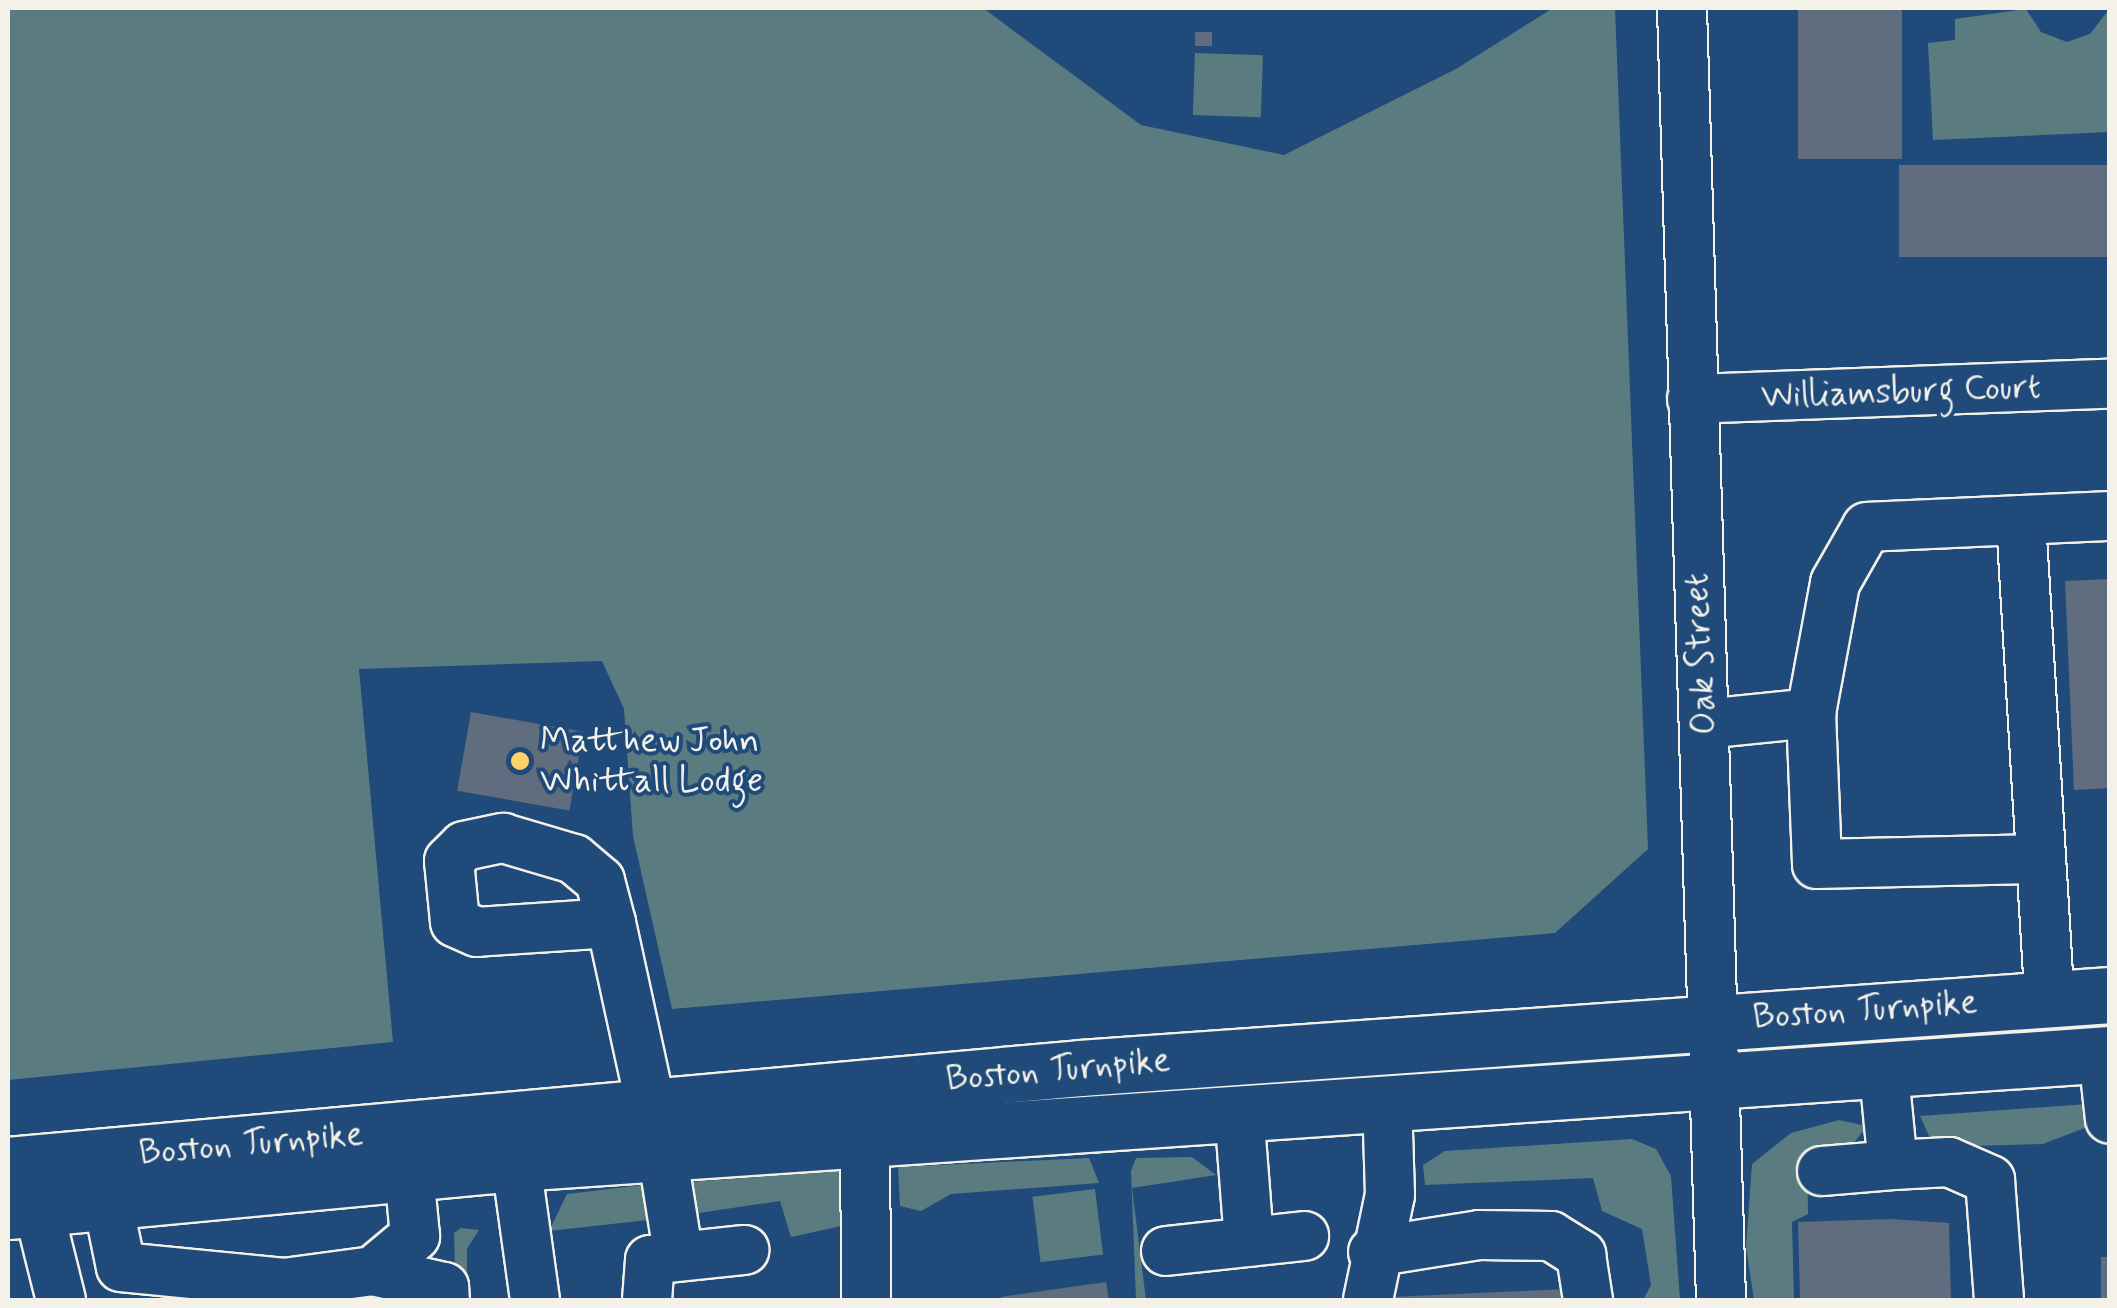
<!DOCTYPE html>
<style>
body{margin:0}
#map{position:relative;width:2117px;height:1308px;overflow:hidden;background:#1f4a7a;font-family:Mynerve,sans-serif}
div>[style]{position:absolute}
.green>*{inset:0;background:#5a7c81;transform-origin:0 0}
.building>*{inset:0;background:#5f6d7f;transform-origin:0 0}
.roads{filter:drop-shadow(2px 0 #f4f1e8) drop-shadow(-2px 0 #f4f1e8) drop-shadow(0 2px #f4f1e8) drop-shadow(0 -2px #f4f1e8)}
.minor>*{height:48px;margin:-24px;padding:0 24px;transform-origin:24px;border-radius:24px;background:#1f4a7a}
.highway>*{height:55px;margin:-27.5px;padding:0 27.5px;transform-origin:27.5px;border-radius:27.5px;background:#1f4a7a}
.dots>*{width:28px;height:28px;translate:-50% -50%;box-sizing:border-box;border:5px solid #1f4a7a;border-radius:50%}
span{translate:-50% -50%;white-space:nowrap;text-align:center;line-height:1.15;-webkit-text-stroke:8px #1f4a7a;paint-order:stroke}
.street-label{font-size:35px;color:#f4f1e8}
.poi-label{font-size:35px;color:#f4f1e8}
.left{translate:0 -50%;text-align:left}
.frame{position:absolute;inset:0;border:10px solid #f4f1e8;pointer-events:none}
</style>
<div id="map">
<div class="green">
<div style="clip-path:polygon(8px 8px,983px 8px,1141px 125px,1284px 155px,1456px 69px,1553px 8px,1615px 8px,1648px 849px,1555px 933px,672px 1009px,633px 836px,624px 709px,602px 661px,359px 669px,393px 1042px,8px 1080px)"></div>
<div style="clip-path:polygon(2110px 8px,2109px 132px,1933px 140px,1928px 43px,1955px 40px,1955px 19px,2026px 9px,2041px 32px,2067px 42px,2090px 34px)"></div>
<div style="left:1195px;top:53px;width:68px;height:62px;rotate:2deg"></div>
<div style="clip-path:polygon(2088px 1104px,2087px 1127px,2043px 1144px,1934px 1147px,1920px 1116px)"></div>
<div style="clip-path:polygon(1839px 1120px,1867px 1126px,1849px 1149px,1807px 1151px,1808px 1214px,1792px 1222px,1794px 1300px,1754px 1300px,1746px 1247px,1752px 1164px,1791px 1133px)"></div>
<div style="clip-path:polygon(1632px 1139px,1656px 1149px,1671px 1176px,1680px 1300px,1643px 1300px,1651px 1285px,1642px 1229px,1602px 1211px,1593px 1178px,1425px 1185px,1423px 1165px,1445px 1151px)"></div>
<div style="clip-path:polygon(1192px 1157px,1216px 1175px,1132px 1188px,1146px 1300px,1136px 1300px,1131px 1171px,1136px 1158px)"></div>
<div style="clip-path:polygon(1089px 1158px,1099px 1183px,951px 1194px,921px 1211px,900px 1206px,898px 1167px)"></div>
<div style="clip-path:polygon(839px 1171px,846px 1225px,791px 1237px,780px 1201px,692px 1214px,688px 1182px)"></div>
<div style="clip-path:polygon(643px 1185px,648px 1220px,549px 1231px,567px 1194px)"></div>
<div style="left:1095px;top:1189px;width:66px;height:63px;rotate:83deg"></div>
<div style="clip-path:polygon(461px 1228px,479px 1230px,467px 1249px,467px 1300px,456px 1300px,454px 1233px)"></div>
</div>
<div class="building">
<div style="left:1798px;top:8px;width:104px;height:151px"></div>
<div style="left:1195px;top:32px;width:17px;height:14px"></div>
<div style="left:2110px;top:165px;width:92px;height:211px;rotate:90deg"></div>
<div style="clip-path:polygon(2110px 579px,2110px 788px,2074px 790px,2065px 581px)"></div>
<div style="left:471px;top:712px;width:114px;height:80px;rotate:10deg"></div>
<div style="clip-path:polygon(1890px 1219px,1949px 1223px,1951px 1300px,1800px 1300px,1798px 1222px)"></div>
<div style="left:2101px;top:1257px;width:9px;height:43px"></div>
<div style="clip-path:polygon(1106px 1282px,1109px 1300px,1001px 1300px,1001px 1297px)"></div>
<div style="clip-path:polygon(1565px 1289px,1566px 1300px,1392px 1300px,1392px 1297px)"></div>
</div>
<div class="roads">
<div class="minor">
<div style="left:1682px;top:8px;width:1293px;rotate:88.27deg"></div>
<div style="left:1692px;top:399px;width:418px;rotate:-2.1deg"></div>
<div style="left:2021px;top:520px;width:479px;rotate:86.6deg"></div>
<div style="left:1811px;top:713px;width:151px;rotate:87.7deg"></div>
<div style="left:1817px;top:864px;width:224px;rotate:-1.3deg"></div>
<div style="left:1705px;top:724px;width:107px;rotate:-5.9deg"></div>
<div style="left:1811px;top:713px;width:132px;rotate:-79.5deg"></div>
<div style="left:1835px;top:583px;width:64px;rotate:-60.3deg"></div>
<div style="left:1867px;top:527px;width:243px;rotate:-2.6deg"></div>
<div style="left:611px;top:923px;width:134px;rotate:176.2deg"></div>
<div style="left:477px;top:932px;width:24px;rotate:-156deg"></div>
<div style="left:455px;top:922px;width:61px;rotate:-95.6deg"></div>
<div style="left:449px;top:861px;width:21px;rotate:-45deg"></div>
<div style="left:464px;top:846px;width:40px;rotate:-12deg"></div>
<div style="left:503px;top:838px;width:74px;rotate:16.5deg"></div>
<div style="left:574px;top:859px;width:34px;rotate:40deg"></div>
<div style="left:600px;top:881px;width:43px;rotate:75.3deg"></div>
<div style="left:611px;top:923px;width:187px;rotate:77.7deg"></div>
<div style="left:2103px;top:1055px;width:64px;rotate:83.8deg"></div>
<div style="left:1884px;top:1074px;width:91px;rotate:84.4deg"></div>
<div style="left:1893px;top:1165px;width:56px;rotate:-3.1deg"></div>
<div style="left:1949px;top:1162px;width:45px;rotate:23.7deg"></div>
<div style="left:1990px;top:1180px;width:120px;rotate:85.7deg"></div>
<div style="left:1239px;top:1111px;width:131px;rotate:85.6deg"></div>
<div style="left:865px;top:1137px;width:163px;rotate:89.6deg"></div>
<div style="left:662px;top:1152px;width:101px;rotate:80.9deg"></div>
<div style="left:516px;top:1163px;width:138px;rotate:82.1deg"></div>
<div style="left:1822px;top:1171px;width:71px;rotate:-4.8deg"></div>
<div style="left:107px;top:1199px;width:69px;rotate:78.4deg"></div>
<div style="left:121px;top:1267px;width:164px;rotate:5.6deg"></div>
<div style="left:284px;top:1283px;width:90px;rotate:-7.7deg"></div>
<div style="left:373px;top:1271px;width:73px;rotate:12.7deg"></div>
<div style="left:444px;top:1287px;width:13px;rotate:86deg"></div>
<div style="left:38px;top:1208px;width:95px;rotate:76deg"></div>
<div style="left:1166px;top:1251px;width:139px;rotate:-6.2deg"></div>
<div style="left:1373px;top:1252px;width:107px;rotate:-9.1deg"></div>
<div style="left:1479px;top:1235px;width:72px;rotate:0.8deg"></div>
<div style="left:1551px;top:1236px;width:36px;rotate:32deg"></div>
<div style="left:1581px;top:1255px;width:46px;rotate:81.2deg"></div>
<div style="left:373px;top:1271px;width:55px;rotate:-39.8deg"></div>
<div style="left:415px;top:1236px;width:62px;rotate:-95.5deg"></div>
<div style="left:647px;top:1300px;width:40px;rotate:-85.7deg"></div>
<div style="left:650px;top:1260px;width:95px;rotate:-6.1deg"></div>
<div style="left:1368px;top:1300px;width:107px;rotate:-78.2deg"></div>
<div style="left:1390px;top:1195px;width:93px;rotate:-91.8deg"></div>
</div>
<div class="highway">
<div style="left:8px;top:1165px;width:1076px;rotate:-5.17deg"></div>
<div style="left:1080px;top:1068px;width:1033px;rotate:-4.05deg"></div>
<div style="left:8px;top:1211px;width:510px;rotate:-5.4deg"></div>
<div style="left:516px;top:1163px;width:1598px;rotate:-3.91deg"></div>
</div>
</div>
<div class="dots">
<div style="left:520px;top:761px;background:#ffd166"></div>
</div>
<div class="street-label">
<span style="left:1901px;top:392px;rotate:-2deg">Williamsburg Court</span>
<span style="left:1701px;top:654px;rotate:-93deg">Oak Street</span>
<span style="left:1865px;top:1010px;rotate:-4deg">Boston Turnpike</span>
<span style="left:1058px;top:1070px;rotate:-5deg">Boston Turnpike</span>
<span style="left:251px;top:1144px;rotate:-5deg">Boston Turnpike</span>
</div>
<div class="poi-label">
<span class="left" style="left:540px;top:761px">Matthew John<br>Whittall Lodge</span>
</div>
<div class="frame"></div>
</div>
